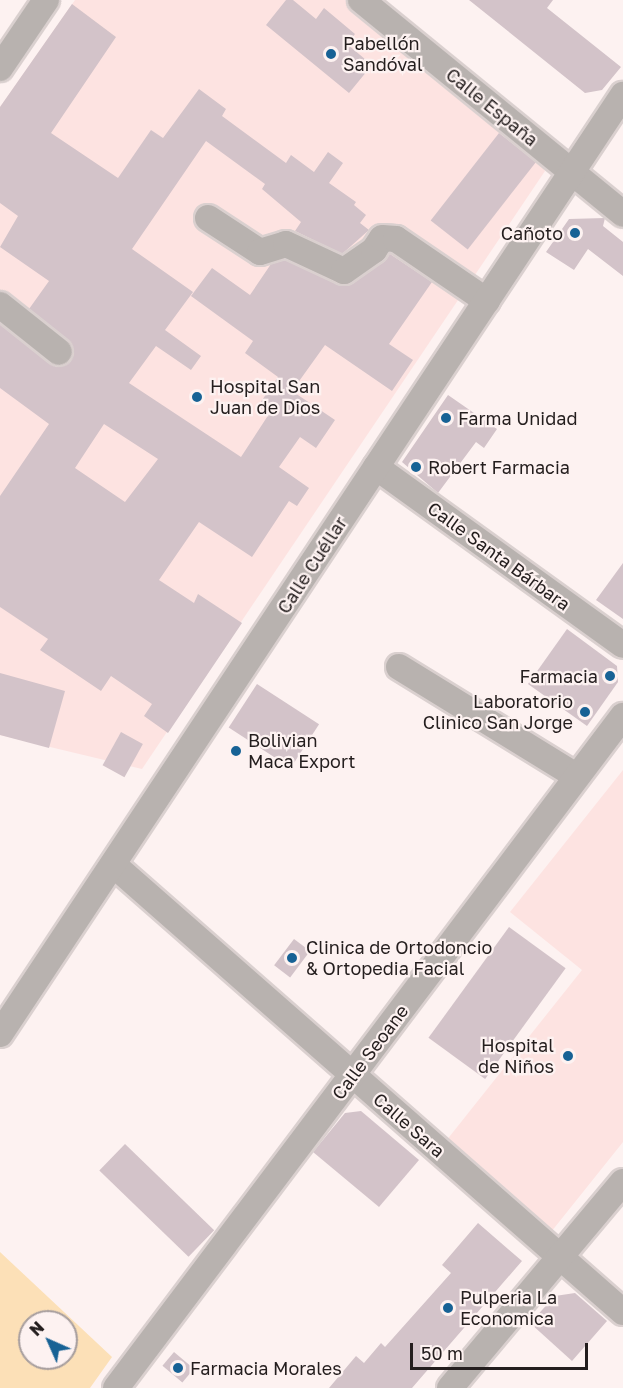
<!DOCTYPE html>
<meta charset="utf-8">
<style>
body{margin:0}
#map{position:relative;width:623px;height:1388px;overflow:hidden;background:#fdf2f1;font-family:"Golos Text",sans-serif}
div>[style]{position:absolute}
.built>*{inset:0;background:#fde3e1}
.green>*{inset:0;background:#fce0b7}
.building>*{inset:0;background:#d3c3c9;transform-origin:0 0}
.roads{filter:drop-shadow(2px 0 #dad0cf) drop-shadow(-2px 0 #dad0cf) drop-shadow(0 2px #dad0cf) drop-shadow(0 -2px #dad0cf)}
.minor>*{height:26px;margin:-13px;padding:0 13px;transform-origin:13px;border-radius:13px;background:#b8b2af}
.dots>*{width:16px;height:16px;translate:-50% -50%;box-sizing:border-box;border:3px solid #fdf2f1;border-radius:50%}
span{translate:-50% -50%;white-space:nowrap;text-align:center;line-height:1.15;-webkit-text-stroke:4.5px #fdf2f1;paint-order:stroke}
.poi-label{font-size:18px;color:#241e1e}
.left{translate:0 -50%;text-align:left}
.right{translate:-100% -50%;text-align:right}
.street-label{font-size:18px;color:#241e1e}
.north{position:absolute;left:18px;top:1310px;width:60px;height:60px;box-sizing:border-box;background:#fdf2f1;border:2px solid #a69d9d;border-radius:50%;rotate:315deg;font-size:16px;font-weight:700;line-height:24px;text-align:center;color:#241e1e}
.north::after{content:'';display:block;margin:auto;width:21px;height:27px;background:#176295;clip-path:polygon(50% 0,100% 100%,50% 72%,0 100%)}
.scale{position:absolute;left:410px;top:1343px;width:178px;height:27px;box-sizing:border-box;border:3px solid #241e1e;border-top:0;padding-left:8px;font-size:18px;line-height:21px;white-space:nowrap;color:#241e1e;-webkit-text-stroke:4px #fdf2f1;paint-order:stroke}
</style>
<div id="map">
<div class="built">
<div style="clip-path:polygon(75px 0,345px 0,537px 156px,545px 171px,142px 769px,0 735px,0 107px)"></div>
<div style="clip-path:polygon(623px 770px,623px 1142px,551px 1232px,442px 1146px,582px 970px,510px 912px)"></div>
</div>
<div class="green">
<div style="clip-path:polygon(evenodd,0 1252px,112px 1357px,90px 1388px,0 1388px,0 1252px,30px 1322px,66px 1322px,66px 1358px,30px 1358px,30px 1322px)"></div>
</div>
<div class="building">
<div style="clip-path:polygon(286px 0,293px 0,316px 19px,324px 8px,355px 34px,347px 44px,372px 65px,349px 93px,266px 25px)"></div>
<div style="clip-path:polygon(469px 0,553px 0,547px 8px,621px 67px,602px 90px,585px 93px)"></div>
<div style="clip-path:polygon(evenodd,72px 4px,116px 37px,51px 133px,118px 178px,151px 130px,163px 138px,199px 89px,226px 109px,222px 116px,286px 163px,291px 155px,314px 172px,328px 152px,343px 163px,329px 183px,356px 202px,354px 205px,366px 215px,360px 223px,369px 230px,342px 254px,295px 231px,301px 222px,262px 189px,265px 184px,206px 141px,132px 249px,193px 292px,165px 330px,201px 356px,191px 370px,156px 346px,129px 383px,241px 457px,269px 414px,258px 406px,278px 377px,245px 353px,253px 341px,191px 296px,212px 268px,250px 295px,271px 264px,285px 260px,345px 286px,390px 254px,432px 282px,389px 344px,413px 360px,392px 391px,325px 345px,292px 391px,335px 420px,316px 448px,300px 437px,279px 467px,309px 488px,297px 506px,289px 501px,252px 557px,199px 522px,159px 580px,194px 603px,198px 594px,242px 623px,168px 733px,144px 716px,152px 704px,111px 676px,101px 691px,40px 650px,48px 639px,0 607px,0 496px,49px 424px,0 388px,0 324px,56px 367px,70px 362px,74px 354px,68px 340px,29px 309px,49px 281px,0 247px,18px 216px,0 203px,0 107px,72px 4px,104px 424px,158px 459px,125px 502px,75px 468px,104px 424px)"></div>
<div style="left:499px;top:133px;width:47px;height:111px;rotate:38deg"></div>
<div style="clip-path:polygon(605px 218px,603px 226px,623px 242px,623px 276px,588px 249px,574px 270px,546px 252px,569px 219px)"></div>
<div style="clip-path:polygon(448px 395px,497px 429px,484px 448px,476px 442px,438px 493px,402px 462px)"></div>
<div style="clip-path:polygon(623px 563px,623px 619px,596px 600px)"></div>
<div style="clip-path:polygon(567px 629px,617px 666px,618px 682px,587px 726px,528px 684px)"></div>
<div style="clip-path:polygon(0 673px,65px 691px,49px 748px,0 735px)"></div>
<div style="left:257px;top:684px;width:74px;height:52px;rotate:33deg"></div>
<div style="left:121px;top:732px;width:25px;height:38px;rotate:29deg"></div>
<div style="left:509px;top:927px;width:70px;height:137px;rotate:36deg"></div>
<div style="left:294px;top:939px;width:20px;height:33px;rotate:37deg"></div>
<div style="clip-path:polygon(361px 1111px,419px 1160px,379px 1207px,313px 1152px,345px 1113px)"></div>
<div style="left:125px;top:1144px;width:124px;height:37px;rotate:44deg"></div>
<div style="clip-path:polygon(478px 1223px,522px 1261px,412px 1388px,329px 1388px,356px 1356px,364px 1363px,381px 1343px,385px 1347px,451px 1273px,442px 1265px)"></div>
<div style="clip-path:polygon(575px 1293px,607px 1321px,572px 1361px,530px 1323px,555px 1296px)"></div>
<div style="left:174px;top:1352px;width:26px;height:18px;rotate:40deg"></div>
</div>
<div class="roads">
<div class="minor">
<div style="left:361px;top:0;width:338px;rotate:39.2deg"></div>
<div style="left:0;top:68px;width:82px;rotate:-55.9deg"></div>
<div style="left:208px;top:218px;width:62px;rotate:33.2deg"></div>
<div style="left:260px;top:252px;width:27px;rotate:-17deg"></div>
<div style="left:286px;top:244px;width:64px;rotate:25deg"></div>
<div style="left:344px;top:271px;width:37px;rotate:-35deg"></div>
<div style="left:374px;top:250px;width:14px;rotate:-56deg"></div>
<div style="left:382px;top:238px;width:14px;rotate:4deg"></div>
<div style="left:396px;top:239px;width:110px;rotate:34.3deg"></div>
<div style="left:0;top:305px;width:75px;rotate:38.5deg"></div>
<div style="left:376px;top:467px;width:304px;rotate:35.8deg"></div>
<div style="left:399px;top:667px;width:208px;rotate:31.6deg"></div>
<div style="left:115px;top:866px;width:676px;rotate:41.28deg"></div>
<div style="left:0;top:1034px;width:1127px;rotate:-56.44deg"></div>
<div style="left:116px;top:1388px;width:842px;rotate:-52.97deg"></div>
<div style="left:450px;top:1388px;width:269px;rotate:-50deg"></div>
</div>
</div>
<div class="dots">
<div style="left:331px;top:54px;background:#176295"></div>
<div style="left:575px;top:233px;background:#176295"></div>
<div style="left:197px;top:397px;background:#176295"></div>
<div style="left:446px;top:418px;background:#176295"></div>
<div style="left:416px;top:467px;background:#176295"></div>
<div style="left:610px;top:676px;background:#176295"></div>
<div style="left:585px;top:712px;background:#176295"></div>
<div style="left:236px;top:751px;background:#176295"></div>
<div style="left:292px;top:958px;background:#176295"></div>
<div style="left:568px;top:1056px;background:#176295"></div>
<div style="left:448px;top:1308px;background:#176295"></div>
<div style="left:178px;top:1368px;background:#176295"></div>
</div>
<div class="poi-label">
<span class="left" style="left:343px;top:54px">Pabellón<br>Sandóval</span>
<span class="right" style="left:563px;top:233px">Cañoto</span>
<span class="left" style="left:210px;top:397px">Hospital San<br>Juan de Dios</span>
<span class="left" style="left:458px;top:418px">Farma Unidad</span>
<span class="left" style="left:428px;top:467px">Robert Farmacia</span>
<span class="right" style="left:598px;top:676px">Farmacia</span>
<span class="right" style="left:573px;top:712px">Laboratorio<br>Clinico San Jorge</span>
<span class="left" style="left:248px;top:751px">Bolivian<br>Maca Export</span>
<span class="left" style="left:306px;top:958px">Clinica de Ortodoncio<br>&amp; Ortopedia Facial</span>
<span class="right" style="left:554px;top:1056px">Hospital<br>de Niños</span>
<span class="left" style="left:460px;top:1308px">Pulperia La<br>Economica</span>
<span class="left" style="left:190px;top:1368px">Farmacia Morales</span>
</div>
<div class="street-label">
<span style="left:492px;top:107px;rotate:39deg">Calle España</span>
<span style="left:499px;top:556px;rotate:36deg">Calle Santa Bárbara</span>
<span style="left:312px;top:565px;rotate:-57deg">Calle Cuéllar</span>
<span style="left:370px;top:1052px;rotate:-53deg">Calle Seoane</span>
<span style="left:409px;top:1125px;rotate:41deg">Calle Sara</span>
</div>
<div class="north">N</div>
<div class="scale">50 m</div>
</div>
